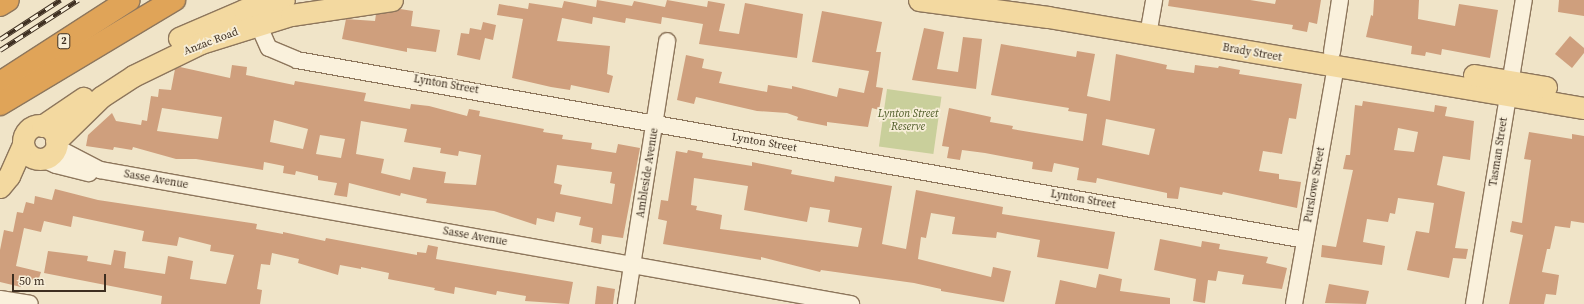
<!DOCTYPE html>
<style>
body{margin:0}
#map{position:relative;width:1584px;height:304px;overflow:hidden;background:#f0e4c8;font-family:"Source Serif 4",serif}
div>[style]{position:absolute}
.green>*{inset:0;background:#c9cf9b;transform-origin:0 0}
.building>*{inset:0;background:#cf9f7d}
.path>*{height:2.5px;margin-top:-1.25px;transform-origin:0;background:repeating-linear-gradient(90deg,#8d765c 0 3px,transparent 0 5px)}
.roads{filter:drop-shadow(1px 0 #8d765c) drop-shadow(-1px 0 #8d765c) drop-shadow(0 1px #8d765c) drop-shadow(0 -1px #8d765c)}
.minor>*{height:16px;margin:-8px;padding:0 8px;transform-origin:8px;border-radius:8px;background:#faf1dc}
.major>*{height:21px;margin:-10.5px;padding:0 10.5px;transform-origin:10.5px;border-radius:10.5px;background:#f3d9a0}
.major>.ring{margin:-10.5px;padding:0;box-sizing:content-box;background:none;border:21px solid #f3d9a0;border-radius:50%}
.highway>*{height:22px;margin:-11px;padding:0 11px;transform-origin:11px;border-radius:11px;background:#e0a458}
.rail>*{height:4.5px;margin-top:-2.25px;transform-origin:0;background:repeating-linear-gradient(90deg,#f7eed8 0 9px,#3d2e20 0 18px);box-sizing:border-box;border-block:1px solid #3d2e20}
span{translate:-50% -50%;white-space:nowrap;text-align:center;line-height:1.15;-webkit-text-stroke:3.5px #f7eed8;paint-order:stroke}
.shield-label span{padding:1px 3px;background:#f7eed8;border:1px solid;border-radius:3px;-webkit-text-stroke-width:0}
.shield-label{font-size:10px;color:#3d2e20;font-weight:700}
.street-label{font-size:11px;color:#3d2e20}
.park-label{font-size:11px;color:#4d5a26;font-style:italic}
.scale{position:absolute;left:12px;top:274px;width:94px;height:18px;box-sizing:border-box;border:2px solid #3d2e20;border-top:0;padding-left:5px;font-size:12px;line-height:14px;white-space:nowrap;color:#3d2e20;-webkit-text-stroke:3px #f7eed8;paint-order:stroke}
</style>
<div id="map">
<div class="green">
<div style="left:887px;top:89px;width:55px;height:58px;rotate:8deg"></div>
</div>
<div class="building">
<div style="clip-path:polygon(597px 0,632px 6px,634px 1px,665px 7px,667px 0,707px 7px,708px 1px,725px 4px,719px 31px,739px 34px,745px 3px,803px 14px,797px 58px,699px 44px,703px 24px,662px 17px,661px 24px,626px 18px,625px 23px,593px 17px,592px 24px,562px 18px,557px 41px,610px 46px,607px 74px,613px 76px,609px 93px,571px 85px,570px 90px,551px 87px,512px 78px,523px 19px,497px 15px,499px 4px,528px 9px,529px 3px,562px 8px,564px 1px,596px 7px)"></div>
<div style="clip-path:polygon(1169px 0,1250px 0,1275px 4px,1276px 0,1321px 0,1317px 24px,1309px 22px,1307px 32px,1292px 29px,1293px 25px,1168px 6px)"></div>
<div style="clip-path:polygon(1374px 0,1419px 0,1418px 19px,1455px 26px,1459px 4px,1498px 10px,1490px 58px,1442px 49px,1441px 55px,1426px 52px,1425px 56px,1411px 54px,1412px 46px,1366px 37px,1371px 15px,1373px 16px)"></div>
<div style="clip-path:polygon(1559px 0,1584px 0,1584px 16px,1558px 12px)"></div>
<div style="clip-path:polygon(400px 9px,413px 11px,411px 26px,440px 30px,436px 52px,407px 48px,407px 52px,342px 39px,346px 19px,375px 21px,376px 14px)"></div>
<div style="clip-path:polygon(822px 11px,882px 22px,876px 52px,881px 52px,876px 87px,883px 88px,879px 110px,872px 108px,868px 127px,827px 122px,827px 126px,797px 120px,798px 117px,787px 113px,757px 111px,696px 97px,694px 104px,677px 100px,686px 55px,704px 59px,702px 68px,722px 72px,719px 83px,767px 92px,768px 85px,792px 89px,792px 86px,837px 97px,839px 88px,864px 93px,869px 71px,812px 62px)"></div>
<div style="clip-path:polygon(483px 22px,496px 25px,493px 40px,485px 38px,480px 60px,457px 55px,461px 33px,469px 34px,470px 28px,481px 30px)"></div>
<div style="clip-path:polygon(924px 28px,944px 32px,937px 69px,958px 72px,963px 37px,982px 39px,976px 89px,912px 80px)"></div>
<div style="clip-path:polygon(1570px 36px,1584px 48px,1584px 53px,1572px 68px,1555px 54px)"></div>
<div style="clip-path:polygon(evenodd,1001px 44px,1076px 57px,1077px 51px,1095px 54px,1087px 96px,1110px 101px,1116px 54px,1167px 65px,1166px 69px,1194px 73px,1195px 65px,1218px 68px,1219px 66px,1240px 70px,1239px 74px,1302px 84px,1296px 119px,1289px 118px,1282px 154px,1263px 151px,1259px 171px,1279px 174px,1279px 179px,1301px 182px,1297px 208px,1223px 192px,1222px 195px,1180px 187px,1178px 199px,1167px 198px,1167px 193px,1097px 178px,1096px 183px,1077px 180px,1079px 168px,1054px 163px,1052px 172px,1032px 169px,1033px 162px,985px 153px,962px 150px,960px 160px,947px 158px,949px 147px,942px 146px,949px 108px,991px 117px,990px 122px,1013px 126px,1012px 129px,1083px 141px,1087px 114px,1068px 111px,1069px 108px,991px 95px,1001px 44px,1106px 119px,1155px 129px,1149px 155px,1102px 145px,1106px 119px)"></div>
<div style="clip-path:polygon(evenodd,232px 65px,247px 67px,246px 75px,294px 85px,295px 81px,366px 93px,364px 101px,410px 109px,411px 104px,429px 106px,467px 116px,469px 109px,480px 111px,479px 116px,544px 129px,543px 132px,563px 135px,562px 139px,592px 143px,591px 149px,616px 153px,618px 144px,640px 148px,623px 238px,602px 235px,601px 244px,591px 242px,593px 228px,579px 225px,581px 217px,556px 212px,554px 222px,537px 218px,536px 225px,494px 211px,426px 203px,427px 199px,401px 193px,400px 196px,349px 183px,347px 197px,334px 195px,337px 183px,318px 180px,318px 176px,296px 171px,295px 175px,283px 173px,284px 166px,264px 162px,263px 170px,196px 159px,176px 159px,133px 147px,132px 150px,114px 147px,113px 150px,86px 146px,88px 135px,112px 113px,116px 121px,141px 125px,142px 120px,147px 121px,151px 96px,158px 97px,159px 89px,171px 90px,175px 69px,180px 67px,230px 78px,232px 65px,162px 108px,222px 117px,218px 139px,157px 131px,162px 108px,232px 65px,274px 120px,308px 129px,303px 149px,270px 142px,274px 120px,232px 65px,361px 121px,407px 129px,404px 142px,441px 148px,440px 153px,458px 156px,459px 151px,481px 155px,476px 185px,444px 183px,446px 172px,413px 167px,410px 180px,381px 173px,384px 159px,356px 154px,361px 121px,232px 65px,320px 135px,345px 139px,341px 158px,316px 154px,320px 135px,232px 65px,557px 165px,612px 172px,610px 183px,615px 184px,612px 204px,560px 194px,562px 185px,554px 183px,557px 165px)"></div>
<div style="clip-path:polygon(evenodd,1363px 101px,1434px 112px,1435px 105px,1447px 107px,1445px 116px,1474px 121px,1470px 160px,1443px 156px,1437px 185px,1465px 192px,1455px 248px,1468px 249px,1466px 259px,1453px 258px,1449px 278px,1407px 270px,1416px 231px,1429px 233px,1434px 203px,1398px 198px,1395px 214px,1390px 213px,1388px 222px,1367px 219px,1363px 242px,1385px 246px,1382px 265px,1321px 257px,1322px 245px,1336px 247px,1353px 170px,1343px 169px,1346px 155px,1350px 155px,1355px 105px,1362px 106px,1363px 101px,1398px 128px,1418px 132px,1414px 152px,1394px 150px,1398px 128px)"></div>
<div style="clip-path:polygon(1529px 132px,1572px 139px,1572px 134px,1584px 136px,1584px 223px,1571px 221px,1570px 228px,1555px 226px,1550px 249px,1547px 249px,1542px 272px,1559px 275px,1556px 295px,1546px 294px,1544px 304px,1509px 304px,1523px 235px,1510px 232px,1512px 221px,1522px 223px,1531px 160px,1524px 159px)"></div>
<div style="clip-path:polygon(evenodd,688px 150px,703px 153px,702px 158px,752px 166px,752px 162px,792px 170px,791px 174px,834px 182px,835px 176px,892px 186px,882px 244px,906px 249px,916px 190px,1003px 207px,1002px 214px,1115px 232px,1108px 269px,1037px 257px,1040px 240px,997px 232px,996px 238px,952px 234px,955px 217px,931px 213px,926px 238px,921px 237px,918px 259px,991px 277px,993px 267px,1011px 271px,1004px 302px,941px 291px,941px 289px,914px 283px,821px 270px,820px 272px,761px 257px,761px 260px,663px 244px,667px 221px,658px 219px,661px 200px,668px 201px,676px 151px,687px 153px,688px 150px,694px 178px,748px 186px,744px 210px,807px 222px,810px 207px,830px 210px,828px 222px,862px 228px,858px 247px,720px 229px,722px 215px,696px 210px,697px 206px,691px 205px,694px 178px)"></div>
<div style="clip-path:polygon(55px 189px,98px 200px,257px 224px,256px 229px,283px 234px,283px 232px,325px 241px,326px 238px,417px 255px,417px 252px,426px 253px,428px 245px,438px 247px,436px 259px,573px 282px,569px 304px,525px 301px,526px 296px,497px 291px,496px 295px,455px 287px,454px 294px,434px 290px,435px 288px,388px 279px,389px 273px,361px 267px,361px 269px,340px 265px,338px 275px,298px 263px,299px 259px,272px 253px,270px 265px,261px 264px,257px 289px,262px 290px,260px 304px,161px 304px,162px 296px,44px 273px,48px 251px,88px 256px,87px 261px,111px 265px,114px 250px,126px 252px,124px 268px,165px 274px,168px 256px,193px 261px,190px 279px,226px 284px,234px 255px,210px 251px,211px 245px,179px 237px,177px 246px,142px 241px,144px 231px,73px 216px,71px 227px,44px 221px,41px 232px,24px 228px,16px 266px,41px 272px,38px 281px,23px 278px,21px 287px,0 282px,0 250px,4px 230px,13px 232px,17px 212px,23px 213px,26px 202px,34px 204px,35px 196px,52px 200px)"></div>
<div style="clip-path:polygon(1160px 239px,1201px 247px,1202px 241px,1220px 244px,1219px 249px,1268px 257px,1266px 263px,1287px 268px,1282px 289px,1242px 284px,1244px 275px,1218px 271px,1216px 281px,1208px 280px,1205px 303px,1193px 301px,1196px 279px,1154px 270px)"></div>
<div style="clip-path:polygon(1099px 274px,1122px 279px,1120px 291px,1170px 298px,1170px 304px,1055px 304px,1060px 280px,1096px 288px)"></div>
<div style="clip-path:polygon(1329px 284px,1369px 291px,1366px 304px,1325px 303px)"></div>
<div style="clip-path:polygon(597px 286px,615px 289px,613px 304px,595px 304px)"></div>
</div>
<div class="path">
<div style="left:20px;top:129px;width:10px;rotate:-45deg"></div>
</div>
<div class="roads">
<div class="minor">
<div style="left:254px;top:15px;width:36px;rotate:66deg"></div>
<div style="left:269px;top:48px;width:30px;rotate:23deg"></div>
<div style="left:297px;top:60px;width:1024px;rotate:10.12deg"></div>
<div style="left:1148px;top:35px;width:36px;rotate:-80deg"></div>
<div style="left:1332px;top:52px;width:53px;rotate:-81.3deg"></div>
<div style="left:56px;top:147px;width:50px;rotate:27.6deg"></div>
<div style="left:100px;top:170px;width:763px;rotate:10.12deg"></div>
<div style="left:43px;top:159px;width:14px;rotate:25deg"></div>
<div style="left:56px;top:165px;width:34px;rotate:14deg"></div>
<div style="left:0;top:299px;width:30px;rotate:9deg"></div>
<div style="left:626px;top:304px;width:266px;rotate:-81.1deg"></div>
<div style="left:1294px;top:304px;width:241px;rotate:-80deg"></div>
<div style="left:1474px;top:304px;width:308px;rotate:-80.7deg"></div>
</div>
<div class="major">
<div style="left:919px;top:0;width:130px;rotate:7.5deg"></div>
<div style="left:1048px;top:17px;width:544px;rotate:9.64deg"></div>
<div style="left:179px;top:38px;width:71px;rotate:-23.3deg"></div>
<div style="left:244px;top:10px;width:41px;rotate:-14deg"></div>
<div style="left:1474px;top:75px;width:73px;rotate:9.5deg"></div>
<div class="ring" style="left:23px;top:125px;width:13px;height:13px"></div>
<div style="left:42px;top:126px;width:50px;rotate:-34.3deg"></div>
<div style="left:56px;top:141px;width:63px;rotate:-44.4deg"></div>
<div style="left:101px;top:97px;width:38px;rotate:-33deg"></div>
<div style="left:133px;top:76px;width:76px;rotate:-25.9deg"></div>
<div style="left:201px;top:43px;width:94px;rotate:-17.3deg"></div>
<div style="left:291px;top:15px;width:102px;rotate:-8.4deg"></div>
<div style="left:0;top:187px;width:14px;rotate:-51deg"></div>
<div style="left:9px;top:176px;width:35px;rotate:-66deg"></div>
</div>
<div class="highway">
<div style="left:0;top:5px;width:9px;rotate:-32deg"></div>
<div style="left:0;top:83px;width:153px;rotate:-32.8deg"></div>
<div style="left:0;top:104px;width:203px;rotate:-30.9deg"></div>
</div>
</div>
<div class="rail">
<div style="left:0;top:39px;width:72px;rotate:-33deg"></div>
<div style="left:0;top:50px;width:93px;rotate:-32.7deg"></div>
</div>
<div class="shield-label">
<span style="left:64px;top:41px">2</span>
</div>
<div class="street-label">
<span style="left:211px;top:42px;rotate:-21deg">Anzac Road</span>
<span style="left:1252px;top:53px;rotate:10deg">Brady Street</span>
<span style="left:446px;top:85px;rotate:10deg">Lynton Street</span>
<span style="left:764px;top:143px;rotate:10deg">Lynton Street</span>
<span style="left:1499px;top:152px;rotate:-81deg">Tasman Street</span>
<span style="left:648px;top:173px;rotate:-81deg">Ambleside Avenue</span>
<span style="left:156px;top:180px;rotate:10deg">Sasse Avenue</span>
<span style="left:1315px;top:185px;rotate:-80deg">Purslowe Street</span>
<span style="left:1083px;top:200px;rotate:10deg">Lynton Street</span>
<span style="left:475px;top:237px;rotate:10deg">Sasse Avenue</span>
</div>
<div class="park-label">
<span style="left:908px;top:121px">Lynton Street<br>Reserve</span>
</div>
<div class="scale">50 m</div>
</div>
